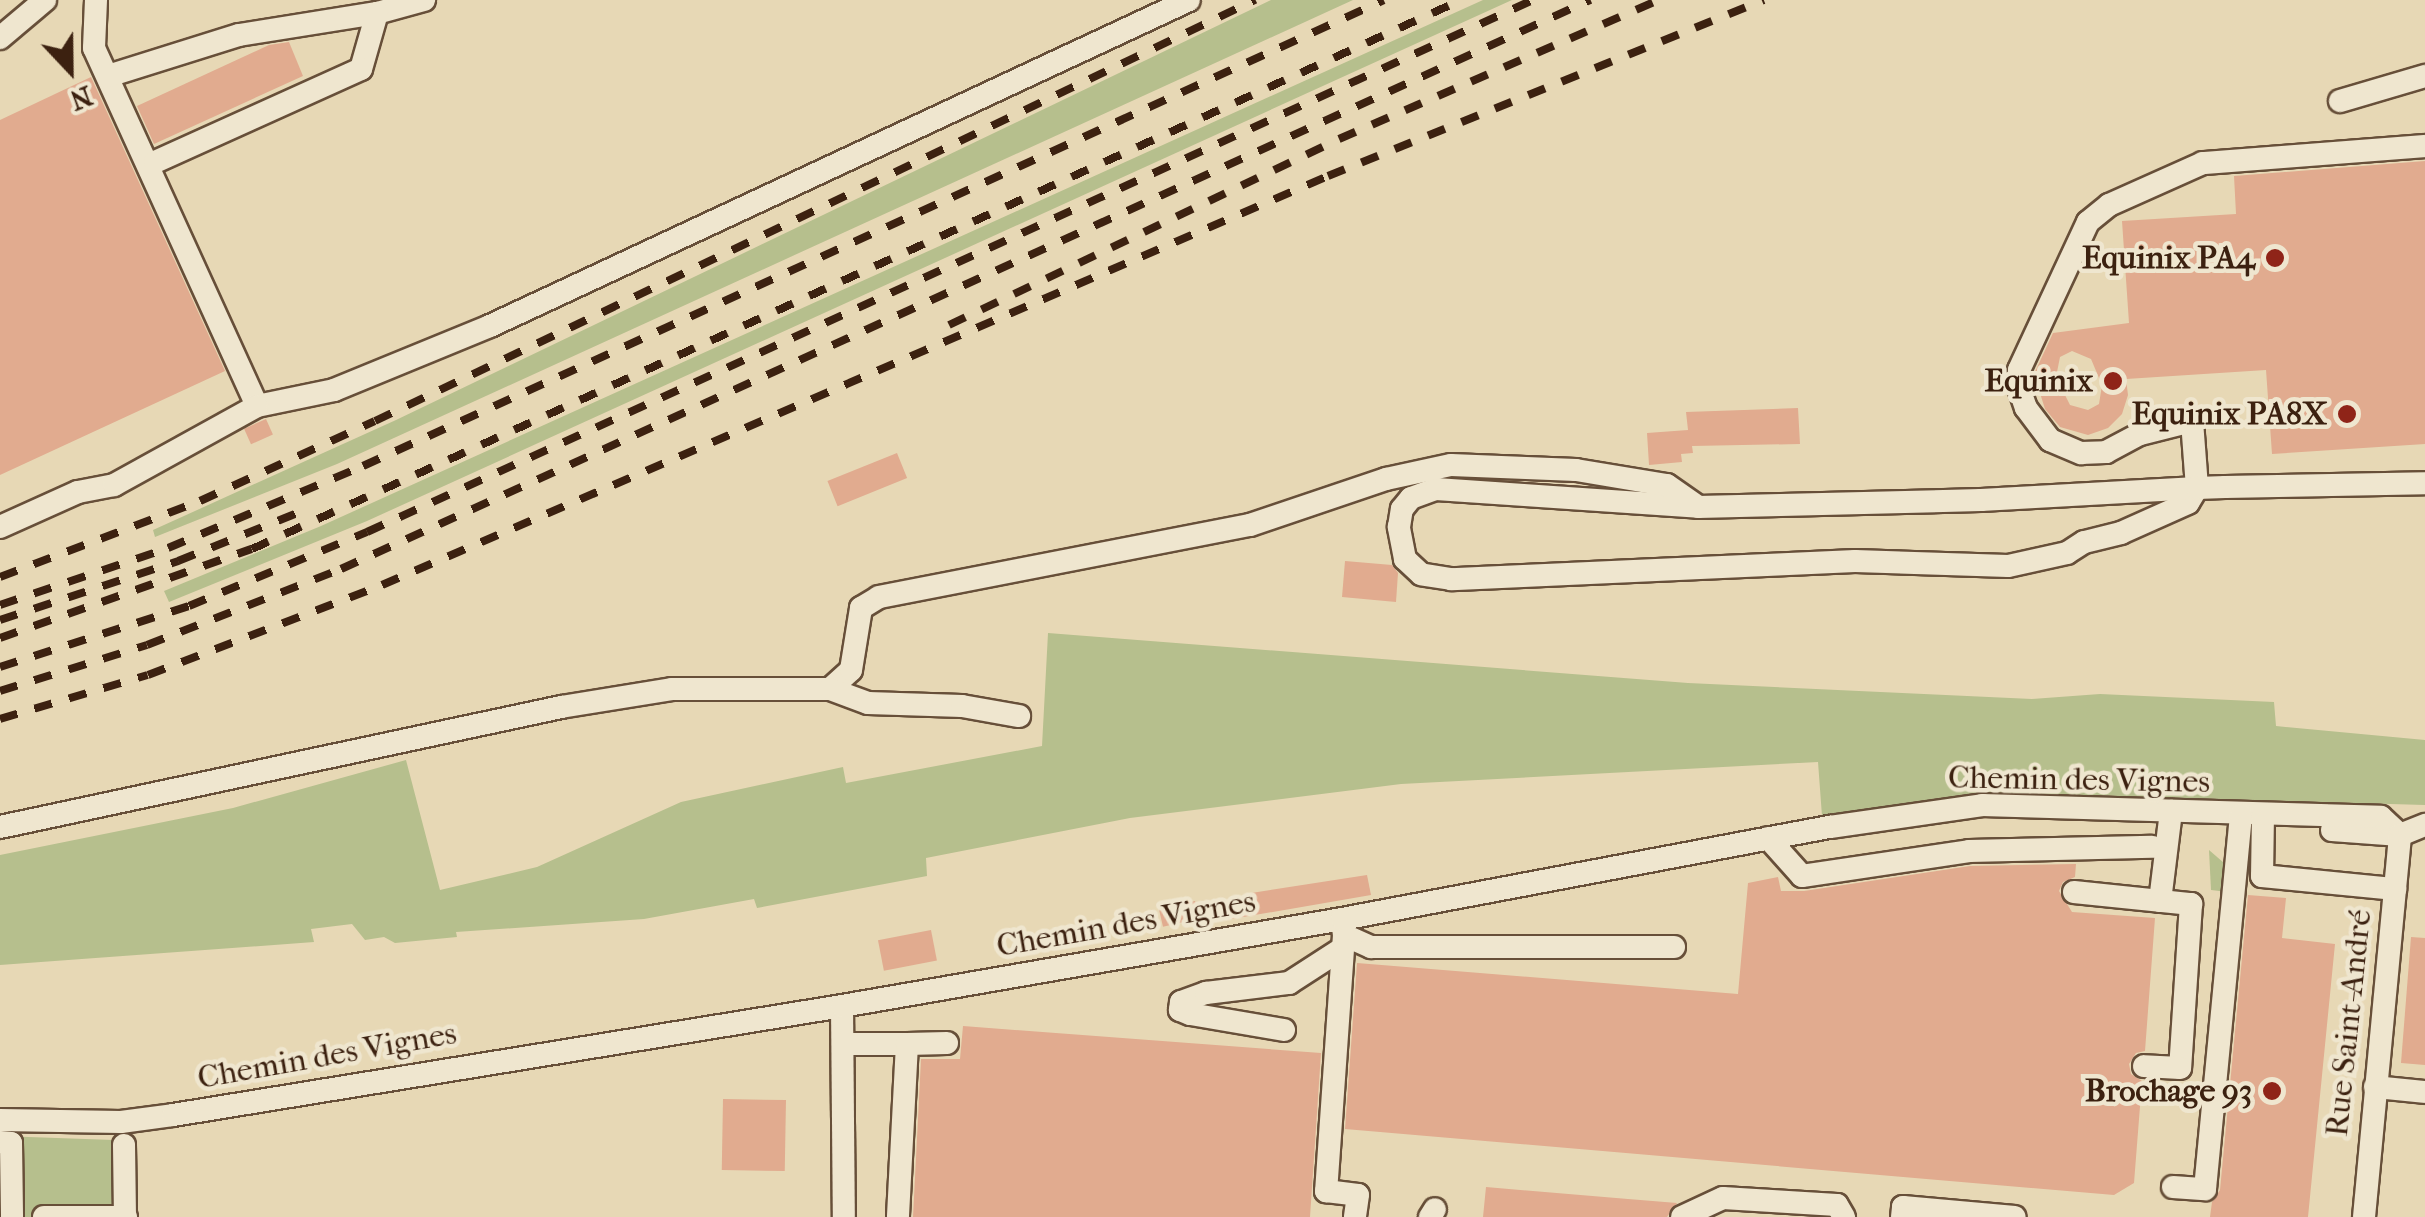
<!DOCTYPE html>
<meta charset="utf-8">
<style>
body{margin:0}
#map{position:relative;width:2425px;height:1217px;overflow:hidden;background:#e7d8b5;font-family:"IM FELL French Canon",serif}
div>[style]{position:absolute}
.green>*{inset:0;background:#b6bf8d;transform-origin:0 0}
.building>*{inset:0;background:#e1ab8f;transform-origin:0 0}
.roads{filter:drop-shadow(2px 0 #674f39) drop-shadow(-2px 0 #674f39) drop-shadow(0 2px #674f39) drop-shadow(0 -2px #674f39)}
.minor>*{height:22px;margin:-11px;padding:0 11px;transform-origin:11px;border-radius:11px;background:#efe6cf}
.rail>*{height:8px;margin-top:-4px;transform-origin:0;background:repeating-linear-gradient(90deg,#3c2110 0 18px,transparent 0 36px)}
.dots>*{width:28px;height:28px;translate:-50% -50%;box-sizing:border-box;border:5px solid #efe6cf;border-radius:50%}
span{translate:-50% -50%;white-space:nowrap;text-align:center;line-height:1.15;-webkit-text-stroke:9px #efe6cf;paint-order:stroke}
.poi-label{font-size:32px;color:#3c2110;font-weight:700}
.right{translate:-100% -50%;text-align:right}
.street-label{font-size:32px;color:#3c2110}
.north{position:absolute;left:20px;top:20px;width:100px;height:100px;-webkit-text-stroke:8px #efe6cf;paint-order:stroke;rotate:158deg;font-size:28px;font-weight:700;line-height:40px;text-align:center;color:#3c2110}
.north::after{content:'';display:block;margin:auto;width:35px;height:45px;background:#3c2110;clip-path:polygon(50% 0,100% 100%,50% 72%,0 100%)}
</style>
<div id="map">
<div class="green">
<div style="clip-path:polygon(1271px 0,1353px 0,337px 464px,155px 537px,153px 530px,396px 420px)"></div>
<div style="clip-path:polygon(1483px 0,1512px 0,367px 521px,169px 602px,164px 591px,321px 526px)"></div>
<div style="clip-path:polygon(1048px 633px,1688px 683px,2032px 699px,2100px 694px,2274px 702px,2276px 726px,2425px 740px,2425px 805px,1981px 792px,1822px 816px,1818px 762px,1401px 784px,1130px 818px,926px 858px,927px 876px,757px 908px,754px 899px,644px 919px,456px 932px,457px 937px,395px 943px,384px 937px,365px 940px,352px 924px,311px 929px,314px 942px,0 965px,0 855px,233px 808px,406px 760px,440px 890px,537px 867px,681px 802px,843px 767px,846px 783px,1042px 746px)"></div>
<div style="clip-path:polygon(2209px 850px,2224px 863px,2228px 892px,2211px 890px)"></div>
<div style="left:0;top:1136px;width:128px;height:81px;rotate:2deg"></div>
</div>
<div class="building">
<div style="clip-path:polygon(289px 42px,303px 76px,154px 144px,137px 106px,269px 45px)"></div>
<div style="clip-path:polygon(91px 77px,225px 371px,0 475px,0 120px)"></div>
<div style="clip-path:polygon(evenodd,2425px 161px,2425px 444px,2272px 454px,2266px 370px,2126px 379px,2128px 395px,2122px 414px,2108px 428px,2088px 435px,2060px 427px,2045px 409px,2034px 374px,2053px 333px,2129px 323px,2122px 221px,2236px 214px,2234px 176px,2425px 161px,2072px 351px,2091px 359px,2102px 385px,2099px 404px,2088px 410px,2070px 405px,2056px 377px,2060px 357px,2072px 351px)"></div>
<div style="clip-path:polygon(1798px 408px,1800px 444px,1692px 446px,1693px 453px,1681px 454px,1682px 462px,1649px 465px,1647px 433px,1688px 430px,1686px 412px)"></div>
<div style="left:266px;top:419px;width:17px;height:24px;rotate:66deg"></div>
<div style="left:897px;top:453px;width:27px;height:75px;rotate:68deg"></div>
<div style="clip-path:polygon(1345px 561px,1392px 565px,1398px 573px,1396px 602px,1342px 597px)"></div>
<div style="clip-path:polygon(2076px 864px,2075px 877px,2063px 882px,2059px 891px,2072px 912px,2155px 918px,2145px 1051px,2136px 1053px,2129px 1064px,2131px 1074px,2142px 1081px,2134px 1183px,2114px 1195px,1345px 1129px,1357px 963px,1738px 994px,1748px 883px,1778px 877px,1781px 891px,1804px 891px,1970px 866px)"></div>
<div style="clip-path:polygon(1367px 875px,1371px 895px,1220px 921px,1245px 894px)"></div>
<div style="clip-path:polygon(2248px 895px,2286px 898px,2282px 938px,2335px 944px,2308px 1217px,2210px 1217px,2212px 1202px,2220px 1190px)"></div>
<div style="left:1195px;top:901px;width:18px;height:37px;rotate:77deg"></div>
<div style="left:931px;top:930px;width:31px;height:54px;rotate:79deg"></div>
<div style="clip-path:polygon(2411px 937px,2425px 938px,2425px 1065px,2401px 1063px)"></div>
<div style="clip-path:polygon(963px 1026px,1321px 1053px,1310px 1217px,913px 1217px,921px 1059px,960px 1059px)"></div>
<div style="left:723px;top:1099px;width:63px;height:71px;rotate:1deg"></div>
<div style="clip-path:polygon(1486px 1187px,1628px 1199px,1677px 1203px,1667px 1217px,1483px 1217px)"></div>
</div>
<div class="roads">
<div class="minor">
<div style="left:96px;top:0;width:48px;rotate:92.4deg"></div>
<div style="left:94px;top:48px;width:393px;rotate:65.5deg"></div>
<div style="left:257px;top:406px;width:79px;rotate:-11.7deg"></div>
<div style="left:334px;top:390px;width:169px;rotate:-22.3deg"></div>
<div style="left:490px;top:326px;width:771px;rotate:-25deg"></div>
<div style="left:377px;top:13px;width:49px;rotate:-15.5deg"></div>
<div style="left:0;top:38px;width:59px;rotate:-40.2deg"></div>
<div style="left:108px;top:76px;width:137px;rotate:-17.4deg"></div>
<div style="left:239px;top:35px;width:140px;rotate:-9.1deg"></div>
<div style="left:377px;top:13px;width:58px;rotate:105.9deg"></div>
<div style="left:361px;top:69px;width:226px;rotate:155.7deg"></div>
<div style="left:2340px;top:101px;width:89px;rotate:-16.4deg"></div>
<div style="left:2425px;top:146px;width:223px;rotate:175.6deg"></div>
<div style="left:2203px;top:163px;width:103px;rotate:155.9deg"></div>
<div style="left:2109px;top:205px;width:27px;rotate:141deg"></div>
<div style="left:2088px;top:222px;width:163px;rotate:115deg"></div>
<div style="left:2019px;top:370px;width:15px;rotate:94deg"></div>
<div style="left:2018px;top:385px;width:24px;rotate:71deg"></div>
<div style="left:2026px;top:408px;width:40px;rotate:53deg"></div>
<div style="left:2050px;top:440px;width:34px;rotate:23deg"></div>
<div style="left:2081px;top:453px;width:25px;rotate:-2deg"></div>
<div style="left:2106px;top:452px;width:38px;rotate:-28deg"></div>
<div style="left:2140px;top:434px;width:54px;rotate:-14deg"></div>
<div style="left:2192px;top:421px;width:67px;rotate:85.7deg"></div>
<div style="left:2197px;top:488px;width:17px;rotate:121deg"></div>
<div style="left:2188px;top:503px;width:73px;rotate:155.9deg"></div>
<div style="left:2121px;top:533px;width:38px;rotate:166deg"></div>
<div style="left:2084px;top:542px;width:20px;rotate:147deg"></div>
<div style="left:2067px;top:553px;width:60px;rotate:167.6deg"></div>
<div style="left:2008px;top:566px;width:153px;rotate:-178.1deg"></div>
<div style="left:1855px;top:561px;width:404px;rotate:177.4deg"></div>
<div style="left:1451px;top:579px;width:30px;rotate:-171deg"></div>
<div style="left:1421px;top:574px;width:22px;rotate:-137deg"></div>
<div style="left:1405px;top:559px;width:33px;rotate:-101deg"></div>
<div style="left:1399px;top:527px;width:18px;rotate:-81deg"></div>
<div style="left:1402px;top:509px;width:14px;rotate:-51deg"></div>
<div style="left:1411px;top:498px;width:27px;rotate:-20deg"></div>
<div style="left:1436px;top:489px;width:263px;rotate:3.9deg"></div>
<div style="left:1698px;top:507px;width:283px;rotate:-1.4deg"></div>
<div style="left:1981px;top:500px;width:216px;rotate:-3.2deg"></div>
<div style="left:2197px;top:488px;width:28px;rotate:-2deg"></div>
<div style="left:2225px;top:487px;width:200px;rotate:-1.1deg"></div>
<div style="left:0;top:527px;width:85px;rotate:-24.2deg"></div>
<div style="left:78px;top:492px;width:37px;rotate:-11deg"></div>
<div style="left:114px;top:485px;width:163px;rotate:-28.9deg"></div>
<div style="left:830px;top:689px;width:28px;rotate:-42deg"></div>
<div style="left:851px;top:670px;width:63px;rotate:-80.8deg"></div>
<div style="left:861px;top:608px;width:21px;rotate:-31deg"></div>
<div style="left:879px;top:597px;width:378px;rotate:-11deg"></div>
<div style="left:1250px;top:525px;width:144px;rotate:-18.7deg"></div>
<div style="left:1386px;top:479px;width:66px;rotate:-12.2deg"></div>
<div style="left:1451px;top:465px;width:125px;rotate:2.3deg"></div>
<div style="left:1576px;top:470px;width:92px;rotate:9.4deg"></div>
<div style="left:1667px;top:485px;width:38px;rotate:35deg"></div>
<div style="left:2263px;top:814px;width:62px;rotate:90.9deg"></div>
<div style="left:2262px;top:876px;width:134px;rotate:5.6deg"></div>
<div style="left:0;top:827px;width:574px;rotate:-12.07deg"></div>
<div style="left:561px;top:707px;width:112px;rotate:-9.2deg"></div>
<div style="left:672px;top:689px;width:158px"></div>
<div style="left:830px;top:689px;width:40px;rotate:20.2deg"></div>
<div style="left:868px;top:703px;width:94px;rotate:1.8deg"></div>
<div style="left:962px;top:706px;width:58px;rotate:10deg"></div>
<div style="left:2332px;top:830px;width:68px;rotate:4.2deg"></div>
<div style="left:2400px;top:835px;width:27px;rotate:-22deg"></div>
<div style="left:1768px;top:838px;width:51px;rotate:48.2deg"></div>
<div style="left:1802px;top:876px;width:169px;rotate:-8.5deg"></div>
<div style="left:1969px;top:851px;width:183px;rotate:-1.3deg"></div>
<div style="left:2074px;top:892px;width:118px;rotate:5.9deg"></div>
<div style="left:2191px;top:904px;width:164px;rotate:93.8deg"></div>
<div style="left:2180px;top:1068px;width:36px;rotate:-177deg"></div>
<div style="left:2160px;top:901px;width:91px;rotate:-83deg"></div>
<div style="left:1342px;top:919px;width:16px;rotate:83deg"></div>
<div style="left:1344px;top:935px;width:30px;rotate:24deg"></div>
<div style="left:1371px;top:947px;width:303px"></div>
<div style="left:1344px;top:935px;width:257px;rotate:94deg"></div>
<div style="left:1326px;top:1191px;width:32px;rotate:7deg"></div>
<div style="left:1358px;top:1195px;width:22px;rotate:98deg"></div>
<div style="left:842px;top:1006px;width:211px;rotate:89.5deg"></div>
<div style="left:1284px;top:1030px;width:95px;rotate:-170.3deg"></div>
<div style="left:1190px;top:1014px;width:11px;rotate:-158deg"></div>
<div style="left:1180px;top:1010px;width:8px;rotate:-83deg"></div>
<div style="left:1181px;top:1002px;width:27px;rotate:-20deg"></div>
<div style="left:1206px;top:993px;width:84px;rotate:-6.9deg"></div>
<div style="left:1289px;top:983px;width:64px;rotate:-32.9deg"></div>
<div style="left:843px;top:1044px;width:64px"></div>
<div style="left:907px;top:1044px;width:173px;rotate:93deg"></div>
<div style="left:907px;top:1044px;width:40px;rotate:-1.4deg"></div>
<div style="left:2375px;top:1087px;width:50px;rotate:5.7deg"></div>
<div style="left:0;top:1120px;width:121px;rotate:0.9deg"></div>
<div style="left:121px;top:1122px;width:52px;rotate:-7.7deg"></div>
<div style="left:173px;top:1115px;width:678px;rotate:-9.25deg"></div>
<div style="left:842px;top:1006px;width:508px;rotate:-9.87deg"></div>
<div style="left:1342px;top:919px;width:497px;rotate:-10.7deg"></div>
<div style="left:1830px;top:827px;width:154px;rotate:-8.2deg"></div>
<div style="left:1982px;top:805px;width:399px;rotate:1.7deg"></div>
<div style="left:2381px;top:817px;width:26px;rotate:43deg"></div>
<div style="left:0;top:1142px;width:11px;rotate:5deg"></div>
<div style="left:11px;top:1143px;width:74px;rotate:89.2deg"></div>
<div style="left:124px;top:1145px;width:69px;rotate:89.2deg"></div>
<div style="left:2173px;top:1187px;width:32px;rotate:4deg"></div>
<div style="left:2205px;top:1189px;width:376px;rotate:-84.5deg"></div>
<div style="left:44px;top:1217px;width:82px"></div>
<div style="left:1430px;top:1217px;width:9px;rotate:-58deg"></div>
<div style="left:1682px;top:1217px;width:45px;rotate:-24.9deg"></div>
<div style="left:1723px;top:1198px;width:114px;rotate:3.5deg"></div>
<div style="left:1837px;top:1205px;width:14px;rotate:60deg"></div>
<div style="left:1902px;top:1217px;width:10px;rotate:-84deg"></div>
<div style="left:1903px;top:1207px;width:112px;rotate:5.1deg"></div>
<div style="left:2364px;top:1217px;width:384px;rotate:-84.6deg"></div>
</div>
</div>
<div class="rail">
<div style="left:949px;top:325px;width:432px;rotate:-25.5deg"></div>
<div style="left:1339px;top:139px;width:349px;rotate:-23.5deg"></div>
<div style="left:0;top:577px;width:214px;rotate:-20.8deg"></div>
<div style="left:200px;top:501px;width:192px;rotate:-24.6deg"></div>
<div style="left:375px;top:421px;width:976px;rotate:-25.57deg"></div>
<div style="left:0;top:605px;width:177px;rotate:-18.7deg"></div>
<div style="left:168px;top:548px;width:212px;rotate:-22.8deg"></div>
<div style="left:363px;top:466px;width:1122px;rotate:-24.53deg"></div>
<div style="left:0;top:620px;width:188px;rotate:-18.3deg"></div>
<div style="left:178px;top:561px;width:142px;rotate:-21.9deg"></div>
<div style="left:0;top:638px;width:267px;rotate:-19.5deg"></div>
<div style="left:252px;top:549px;width:1328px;rotate:-24.42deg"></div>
<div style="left:0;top:667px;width:199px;rotate:-17.9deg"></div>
<div style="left:189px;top:606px;width:193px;rotate:-22.6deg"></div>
<div style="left:367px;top:532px;width:1282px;rotate:-24.53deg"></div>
<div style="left:0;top:691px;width:154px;rotate:-17.4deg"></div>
<div style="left:147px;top:645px;width:208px;rotate:-21.4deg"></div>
<div style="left:341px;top:569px;width:1373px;rotate:-24.49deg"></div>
<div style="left:0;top:719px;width:154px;rotate:-16.6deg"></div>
<div style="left:148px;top:675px;width:251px;rotate:-21deg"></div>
<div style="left:382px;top:585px;width:1031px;rotate:-23.38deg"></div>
<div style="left:1328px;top:176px;width:470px;rotate:-22deg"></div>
</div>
<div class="dots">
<div style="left:2275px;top:258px;background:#8f2418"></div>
<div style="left:2113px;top:381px;background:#8f2418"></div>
<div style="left:2347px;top:414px;background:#8f2418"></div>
<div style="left:2272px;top:1091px;background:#8f2418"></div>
</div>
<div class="poi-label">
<span class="right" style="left:2255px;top:258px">Equinix PA4</span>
<span class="right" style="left:2093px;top:381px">Equinix</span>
<span class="right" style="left:2327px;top:414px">Equinix PA8X</span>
<span class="right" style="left:2252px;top:1091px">Brochage 93</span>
</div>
<div class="street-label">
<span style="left:2079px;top:780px;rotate:1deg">Chemin des Vignes</span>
<span style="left:1126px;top:924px;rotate:-10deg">Chemin des Vignes</span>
<span style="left:2349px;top:1023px;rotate:-84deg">Rue Saint-André</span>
<span style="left:327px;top:1056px;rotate:-10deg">Chemin des Vignes</span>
</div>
<div class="north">N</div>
</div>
